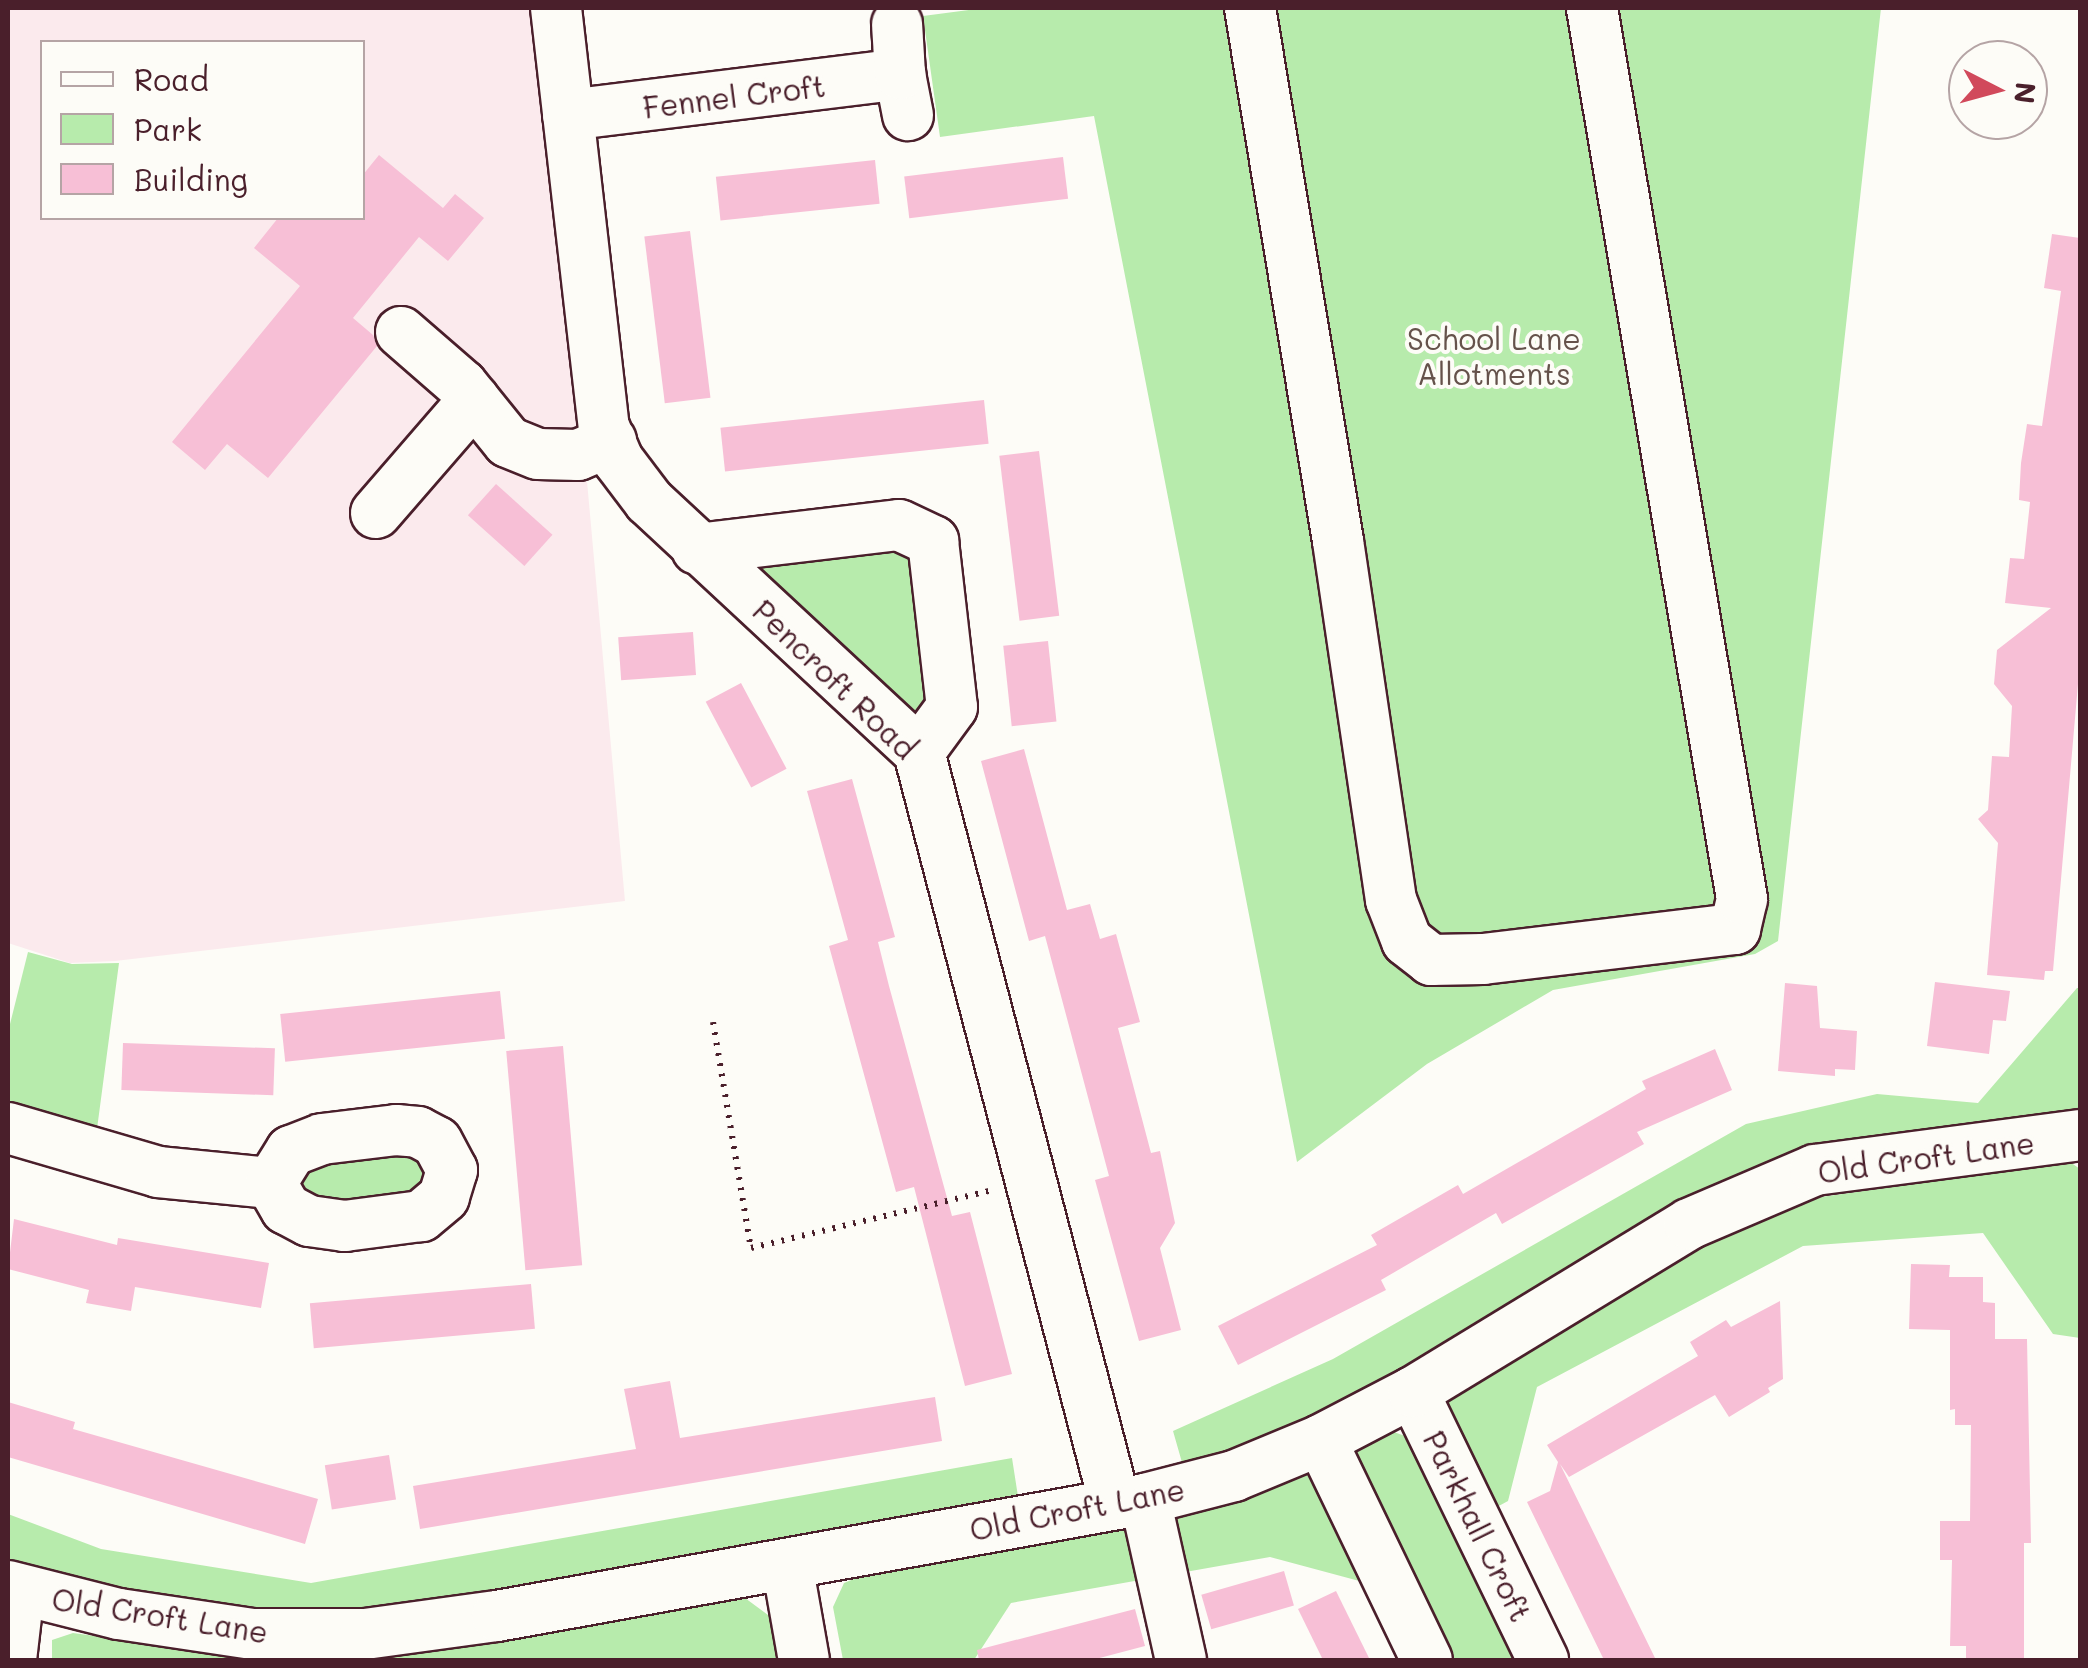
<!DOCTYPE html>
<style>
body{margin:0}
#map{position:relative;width:2088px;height:1668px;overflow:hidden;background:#fdfcf7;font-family:Mali,sans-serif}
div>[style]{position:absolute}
.built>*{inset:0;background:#fbeaed}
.green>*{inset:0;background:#b7ebac}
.building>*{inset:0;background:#f7bfd6;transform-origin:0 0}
.path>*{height:6px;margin-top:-3px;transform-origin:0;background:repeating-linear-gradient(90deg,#4a1f2b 0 2.5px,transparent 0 10.5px)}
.roads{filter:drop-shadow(2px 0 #4a1f2b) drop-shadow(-2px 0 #4a1f2b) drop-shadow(0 2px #4a1f2b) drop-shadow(0 -2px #4a1f2b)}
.minor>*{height:50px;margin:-25px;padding:0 25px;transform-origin:25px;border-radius:25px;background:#fdfcf7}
span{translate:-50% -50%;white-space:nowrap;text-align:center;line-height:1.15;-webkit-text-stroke:8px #fdfcf7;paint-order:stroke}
.street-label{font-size:30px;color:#4a1f2b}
.park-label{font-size:30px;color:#65524b}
.frame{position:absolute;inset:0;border:10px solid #4a1f2b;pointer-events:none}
.legend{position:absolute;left:40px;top:40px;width:325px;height:180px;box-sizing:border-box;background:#fdfcf7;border:2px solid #b5a4a5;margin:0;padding:12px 18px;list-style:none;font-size:30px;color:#4a1f2b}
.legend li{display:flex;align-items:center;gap:20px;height:50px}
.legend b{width:50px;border:2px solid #b5a4a5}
.north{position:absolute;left:1948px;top:40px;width:100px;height:100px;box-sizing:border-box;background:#fdfcf7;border:2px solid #b5a4a5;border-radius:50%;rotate:96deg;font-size:28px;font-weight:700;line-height:40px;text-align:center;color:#4a1f2b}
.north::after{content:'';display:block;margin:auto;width:35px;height:45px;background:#d1495b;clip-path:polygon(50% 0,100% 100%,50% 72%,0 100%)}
</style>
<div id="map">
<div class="built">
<div style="clip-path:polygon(evenodd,8px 8px,532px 8px,582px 426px,625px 901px,115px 961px,70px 963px,8px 943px,8px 8px,42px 42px,362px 42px,362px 218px,42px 218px,42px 42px)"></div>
</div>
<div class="green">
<div style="clip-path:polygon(984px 8px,1881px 8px,1778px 941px,1755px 954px,1553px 990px,1427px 1064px,1297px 1162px,1094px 116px,940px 137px,923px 16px)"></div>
<div style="clip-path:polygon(898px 544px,924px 556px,940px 687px,914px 724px,743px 561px)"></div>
<div style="clip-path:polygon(28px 952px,72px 964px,119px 963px,97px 1129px,8px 1103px,8px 1032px)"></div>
<div style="clip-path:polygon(2077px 988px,2080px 988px,2080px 1118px,1881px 1144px,1450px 1346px,1296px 1426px,1183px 1466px,1173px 1431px,1333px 1359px,1746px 1124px,1877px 1094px,1978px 1103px)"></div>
<div style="clip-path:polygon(411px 1149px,432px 1168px,420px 1196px,324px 1210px,299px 1196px,296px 1171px,309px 1160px)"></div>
<div style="clip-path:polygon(2070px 1162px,2080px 1169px,2080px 1338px,2053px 1334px,1983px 1233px,1803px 1246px,1537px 1387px,1508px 1501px,1484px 1514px,1444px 1429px,1451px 1391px,1731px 1226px,1821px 1197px)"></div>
<div style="clip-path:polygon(1382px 1428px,1414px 1439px,1522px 1660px,1439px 1660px,1352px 1449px)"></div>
<div style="clip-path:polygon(1012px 1458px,1019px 1503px,421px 1608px,271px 1621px,8px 1572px,8px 1514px,101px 1549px,311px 1583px)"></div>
<div style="clip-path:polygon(1291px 1473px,1310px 1474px,1363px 1582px,1270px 1557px,1011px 1603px,974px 1660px,843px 1660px,833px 1607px,844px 1583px,876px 1570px)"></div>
<div style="clip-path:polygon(725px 1596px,745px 1598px,772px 1618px,777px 1660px,52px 1660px,52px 1640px,73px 1633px,268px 1660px,412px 1650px)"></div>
</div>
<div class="building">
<div style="clip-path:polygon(379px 155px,443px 208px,455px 194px,484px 218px,448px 261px,419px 237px,353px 318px,373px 335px,377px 346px,268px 478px,227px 444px,205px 470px,172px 442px,300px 286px,254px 248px,278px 218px,362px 218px,362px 176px)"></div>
<div style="left:1063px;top:157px;width:42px;height:160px;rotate:83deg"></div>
<div style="left:875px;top:160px;width:44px;height:160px;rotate:84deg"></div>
<div style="left:690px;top:231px;width:168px;height:46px;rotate:83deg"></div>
<div style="clip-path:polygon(2052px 234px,2080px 238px,2080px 661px,2053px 971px,2045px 971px,2044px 980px,1987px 975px,1998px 843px,1978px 819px,1988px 810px,1992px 756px,2009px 757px,2012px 706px,1994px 684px,1997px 650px,2051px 608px,2005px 603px,2010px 558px,2024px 559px,2030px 502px,2019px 500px,2021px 463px,2027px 424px,2042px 426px,2061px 291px,2044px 288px)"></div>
<div style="left:984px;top:400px;width:44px;height:265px;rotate:84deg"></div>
<div style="left:1039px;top:451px;width:166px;height:40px;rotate:83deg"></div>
<div style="left:496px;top:484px;width:76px;height:42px;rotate:42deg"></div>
<div style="left:693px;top:632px;width:43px;height:75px;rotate:86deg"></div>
<div style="left:1048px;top:641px;width:81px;height:45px;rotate:84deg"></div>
<div style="left:741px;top:683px;width:97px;height:40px;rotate:62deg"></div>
<div style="clip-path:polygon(1024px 749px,1067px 910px,1090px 904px,1100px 939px,1116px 934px,1140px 1022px,1118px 1028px,1151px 1153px,1160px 1151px,1175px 1223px,1160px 1248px,1181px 1330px,1139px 1341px,1095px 1180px,1109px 1176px,1045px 936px,1029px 941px,981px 761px)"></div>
<div style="clip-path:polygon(852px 779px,895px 937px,878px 942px,889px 986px,952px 1216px,970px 1212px,1012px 1374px,965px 1386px,914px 1187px,896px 1192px,829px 946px,848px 940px,807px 791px)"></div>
<div style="clip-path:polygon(1935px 982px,2010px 991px,2006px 1021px,1993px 1020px,1989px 1054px,1927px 1046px)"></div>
<div style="clip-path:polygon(1785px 983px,1817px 986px,1820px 1028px,1857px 1031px,1855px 1070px,1835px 1069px,1835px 1076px,1778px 1071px)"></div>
<div style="left:500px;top:991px;width:48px;height:221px;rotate:84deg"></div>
<div style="left:123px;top:1043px;width:152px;height:47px;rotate:2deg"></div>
<div style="left:563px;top:1046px;width:220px;height:57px;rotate:85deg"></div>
<div style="clip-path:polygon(1715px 1049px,1732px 1090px,1637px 1132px,1644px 1144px,1502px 1224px,1496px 1213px,1381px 1280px,1386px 1290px,1238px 1365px,1218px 1326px,1377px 1245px,1371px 1235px,1458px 1185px,1463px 1194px,1646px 1089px,1642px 1081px)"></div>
<div style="clip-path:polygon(14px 1219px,117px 1245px,118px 1238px,269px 1263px,261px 1308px,135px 1287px,131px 1311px,86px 1303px,89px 1290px,8px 1269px)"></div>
<div style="clip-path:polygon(1911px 1264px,1950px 1265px,1949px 1277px,1983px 1277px,1983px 1302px,1995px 1303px,1995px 1339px,2027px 1339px,2031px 1543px,2024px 1543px,2024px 1660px,1966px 1660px,1966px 1646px,1950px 1646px,1952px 1560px,1940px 1560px,1940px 1521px,1970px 1521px,1971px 1425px,1955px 1425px,1955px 1409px,1950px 1410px,1950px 1330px,1909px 1329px)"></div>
<div style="left:531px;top:1284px;width:45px;height:222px;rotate:85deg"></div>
<div style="clip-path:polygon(1780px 1301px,1783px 1379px,1768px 1388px,1770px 1392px,1729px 1417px,1715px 1395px,1569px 1477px,1560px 1464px,1656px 1660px,1604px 1660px,1527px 1502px,1550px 1491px,1558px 1462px,1547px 1445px,1698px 1356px,1690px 1342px,1726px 1320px,1731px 1327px)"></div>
<div style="clip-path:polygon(670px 1381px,680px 1438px,935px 1397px,942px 1441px,420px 1529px,413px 1486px,636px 1449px,624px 1389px)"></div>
<div style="clip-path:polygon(8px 1402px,75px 1422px,73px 1429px,318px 1499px,305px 1544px,8px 1457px)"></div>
<div style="left:389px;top:1455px;width:45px;height:65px;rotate:81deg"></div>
<div style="left:1284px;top:1571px;width:36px;height:86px;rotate:74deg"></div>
<div style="clip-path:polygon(1336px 1591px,1370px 1660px,1323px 1660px,1298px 1609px)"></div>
<div style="clip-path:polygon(1135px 1609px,1145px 1646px,1092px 1660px,979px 1660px,977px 1650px)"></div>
</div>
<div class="path">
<div style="left:713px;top:1022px;width:229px;rotate:80.5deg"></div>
<div style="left:751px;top:1248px;width:245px;rotate:-13.5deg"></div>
</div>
<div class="roads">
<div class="minor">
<div style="left:556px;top:8px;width:422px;rotate:83.5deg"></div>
<div style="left:604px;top:427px;width:36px;rotate:67deg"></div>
<div style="left:618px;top:460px;width:51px;rotate:52.9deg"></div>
<div style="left:649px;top:501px;width:369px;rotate:42.9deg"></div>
<div style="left:919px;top:752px;width:777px;rotate:75.39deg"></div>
<div style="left:1250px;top:8px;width:540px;rotate:80.62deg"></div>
<div style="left:1338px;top:541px;width:363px;rotate:81.6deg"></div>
<div style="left:1391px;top:900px;width:44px;rotate:68.7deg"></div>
<div style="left:1407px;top:941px;width:31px;rotate:38deg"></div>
<div style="left:1431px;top:960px;width:52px;rotate:-1.1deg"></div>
<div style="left:1483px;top:959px;width:254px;rotate:-6.8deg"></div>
<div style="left:1735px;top:929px;width:31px;rotate:-77deg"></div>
<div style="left:1742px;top:899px;width:904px;rotate:-99.56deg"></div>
<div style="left:900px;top:74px;width:42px;rotate:79deg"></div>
<div style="left:568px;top:115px;width:335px;rotate:-7deg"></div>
<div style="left:900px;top:74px;width:50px;rotate:-93.4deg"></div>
<div style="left:401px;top:332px;width:81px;rotate:41deg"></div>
<div style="left:462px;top:385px;width:73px;rotate:51.1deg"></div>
<div style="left:508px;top:442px;width:32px;rotate:22deg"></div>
<div style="left:538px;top:454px;width:40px;rotate:1.4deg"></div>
<div style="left:578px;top:455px;width:36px;rotate:-23deg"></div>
<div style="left:376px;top:513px;width:150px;rotate:-49.1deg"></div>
<div style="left:697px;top:549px;width:203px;rotate:-6.8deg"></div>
<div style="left:899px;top:525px;width:38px;rotate:25deg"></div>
<div style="left:933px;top:541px;width:167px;rotate:83.5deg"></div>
<div style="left:952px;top:707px;width:56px;rotate:126.3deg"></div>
<div style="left:8px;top:1128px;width:156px;rotate:16.3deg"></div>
<div style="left:158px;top:1172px;width:114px;rotate:5.6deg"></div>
<div style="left:396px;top:1130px;width:22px;rotate:5deg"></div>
<div style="left:418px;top:1132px;width:21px;rotate:28deg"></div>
<div style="left:437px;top:1142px;width:32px;rotate:62deg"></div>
<div style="left:452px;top:1170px;width:28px;rotate:107deg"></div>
<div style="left:444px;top:1197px;width:30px;rotate:140deg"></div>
<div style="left:421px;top:1216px;width:77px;rotate:172.5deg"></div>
<div style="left:345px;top:1226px;width:36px;rotate:-172deg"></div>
<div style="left:309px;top:1221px;width:26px;rotate:-152deg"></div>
<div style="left:286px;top:1209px;width:30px;rotate:-120deg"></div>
<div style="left:271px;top:1183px;width:38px;rotate:-58deg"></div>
<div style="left:291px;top:1151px;width:33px;rotate:-21deg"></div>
<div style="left:322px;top:1139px;width:75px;rotate:-6.9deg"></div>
<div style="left:1413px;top:1392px;width:298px;rotate:64.1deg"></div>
<div style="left:1321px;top:1440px;width:244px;rotate:64.3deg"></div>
<div style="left:1145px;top:1499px;width:165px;rotate:77.4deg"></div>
<div style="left:787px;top:1564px;width:97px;rotate:80deg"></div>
<div style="left:8px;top:1586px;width:114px;rotate:14.2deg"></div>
<div style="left:119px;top:1614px;width:135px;rotate:8.5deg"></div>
<div style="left:253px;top:1634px;width:112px"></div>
<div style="left:365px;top:1634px;width:133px;rotate:-7.8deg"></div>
<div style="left:497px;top:1616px;width:658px;rotate:-10.23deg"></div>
<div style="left:1145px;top:1499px;width:92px;rotate:-14.5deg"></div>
<div style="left:1234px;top:1476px;width:94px;rotate:-22.5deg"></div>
<div style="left:1321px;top:1440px;width:104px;rotate:-27.6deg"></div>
<div style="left:1413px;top:1392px;width:323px;rotate:-31.3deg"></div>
<div style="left:1689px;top:1224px;width:137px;rotate:-23.2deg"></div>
<div style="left:1815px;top:1170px;width:267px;rotate:-7.5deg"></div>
<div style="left:11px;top:1660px;width:69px;rotate:-83.4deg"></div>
</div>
</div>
<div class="street-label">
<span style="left:734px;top:96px;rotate:-7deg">Fennel Croft</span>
<span style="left:835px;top:679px;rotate:44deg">Pencroft Road</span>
<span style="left:1926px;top:1157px;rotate:-8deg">Old Croft Lane</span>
<span style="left:1077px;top:1509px;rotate:-11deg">Old Croft Lane</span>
<span style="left:1478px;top:1526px;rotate:64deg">Parkhall Croft</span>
<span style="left:160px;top:1615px;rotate:9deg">Old Croft Lane</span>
</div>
<div class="park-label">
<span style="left:1494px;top:355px">School Lane<br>Allotments</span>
</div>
<div class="frame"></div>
<ul class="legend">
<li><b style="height:12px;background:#fdfcf7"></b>Road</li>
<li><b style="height:28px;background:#b7ebac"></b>Park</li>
<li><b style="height:28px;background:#f7bfd6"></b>Building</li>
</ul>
<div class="north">N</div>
</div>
